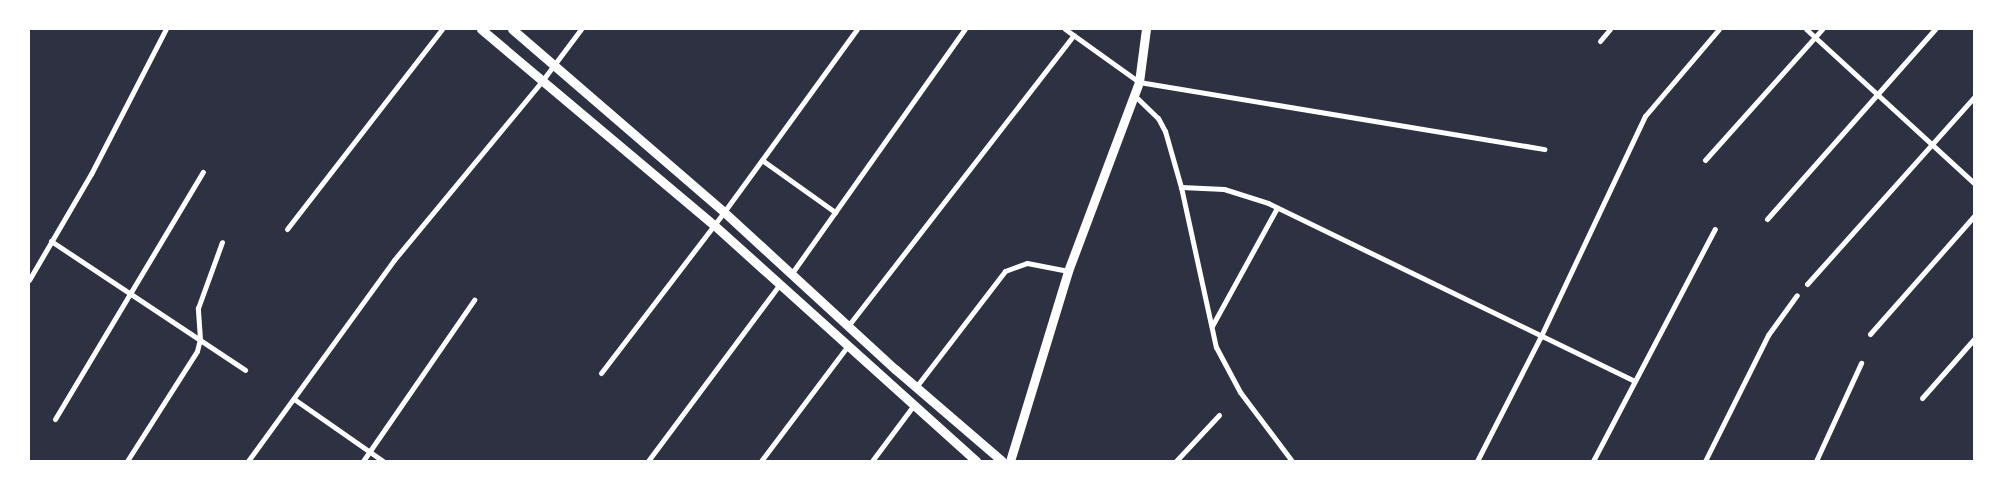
<!DOCTYPE html>
<style>
body{margin:0}
#map{position:relative;width:2003px;height:490px;overflow:hidden;background:#2d3142;font-family:"Golos Text",sans-serif}
div>[style]{position:absolute}
.minor>*{height:5px;margin:-2.5px;padding:0 2.5px;transform-origin:2.5px;border-radius:2.5px;background:#fff}
.tertiary>*{height:9px;margin:-4.5px;padding:0 4.5px;transform-origin:4.5px;border-radius:4.5px;background:#fff}
span{translate:-50% -50%;white-space:nowrap;text-align:center;line-height:1.15;-webkit-text-stroke:4px #fff;paint-order:stroke}
.frame{position:absolute;inset:0;border:30px solid #fff;pointer-events:none}
</style>
<div id="map">
<div class="minor">
<div style="left:1065px;top:29px;width:91px;rotate:35.6deg"></div>
<div style="left:1139px;top:82px;width:411px;rotate:9.4deg"></div>
<div style="left:1806px;top:29px;width:228px;rotate:42.5deg"></div>
<div style="left:1600px;top:41px;width:16px;rotate:-50deg"></div>
<div style="left:1134px;top:95px;width:33px;rotate:44deg"></div>
<div style="left:1158px;top:118px;width:15px;rotate:62deg"></div>
<div style="left:1165px;top:131px;width:58px;rotate:74.1deg"></div>
<div style="left:1181px;top:187px;width:164px;rotate:77.7deg"></div>
<div style="left:1216px;top:347px;width:51px;rotate:61.9deg"></div>
<div style="left:1240px;top:392px;width:86px;rotate:53deg"></div>
<div style="left:762px;top:160px;width:90px;rotate:35.5deg"></div>
<div style="left:1705px;top:160px;width:176px;rotate:-48.2deg"></div>
<div style="left:1181px;top:187px;width:43px;rotate:2.7deg"></div>
<div style="left:1224px;top:189px;width:46px;rotate:17.7deg"></div>
<div style="left:1268px;top:203px;width:407px;rotate:25.9deg"></div>
<div style="left:1767px;top:219px;width:254px;rotate:-48.5deg"></div>
<div style="left:287px;top:229px;width:253px;rotate:-52.2deg"></div>
<div style="left:51px;top:241px;width:233px;rotate:33.6deg"></div>
<div style="left:792px;top:273px;width:299px;rotate:-54.7deg"></div>
<div style="left:29px;top:280px;width:123px;rotate:-59.7deg"></div>
<div style="left:91px;top:174px;width:163px;rotate:-62.7deg"></div>
<div style="left:1807px;top:284px;width:251px;rotate:-48.2deg"></div>
<div style="left:848px;top:326px;width:368px;rotate:-52.2deg"></div>
<div style="left:1212px;top:326px;width:135px;rotate:-61.2deg"></div>
<div style="left:1870px;top:334px;width:157px;rotate:-48.6deg"></div>
<div style="left:601px;top:373px;width:203px;rotate:-52.6deg"></div>
<div style="left:724px;top:212px;width:226px;rotate:-54deg"></div>
<div style="left:916px;top:387px;width:146px;rotate:-52.5deg"></div>
<div style="left:1005px;top:271px;width:23px;rotate:-20deg"></div>
<div style="left:1027px;top:263px;width:42px;rotate:11deg"></div>
<div style="left:1922px;top:398px;width:79px;rotate:-48.6deg"></div>
<div style="left:294px;top:399px;width:108px;rotate:34.9deg"></div>
<div style="left:55px;top:419px;width:288px;rotate:-59.1deg"></div>
<div style="left:127px;top:461px;width:130px;rotate:-57.5deg"></div>
<div style="left:197px;top:351px;width:12px;rotate:-76deg"></div>
<div style="left:200px;top:339px;width:31px;rotate:-94deg"></div>
<div style="left:198px;top:308px;width:70px;rotate:-70deg"></div>
<div style="left:248px;top:461px;width:248px;rotate:-54deg"></div>
<div style="left:394px;top:260px;width:232px;rotate:-50.4deg"></div>
<div style="left:542px;top:81px;width:65px;rotate:-53.1deg"></div>
<div style="left:363px;top:461px;width:196px;rotate:-55.4deg"></div>
<div style="left:648px;top:461px;width:221px;rotate:-53.3deg"></div>
<div style="left:761px;top:461px;width:143px;rotate:-53deg"></div>
<div style="left:872px;top:461px;width:69px;rotate:-53.3deg"></div>
<div style="left:1176px;top:461px;width:63px;rotate:-46.9deg"></div>
<div style="left:1477px;top:461px;width:138px;rotate:-62.9deg"></div>
<div style="left:1540px;top:338px;width:246px;rotate:-64.7deg"></div>
<div style="left:1645px;top:116px;width:114px;rotate:-49.6deg"></div>
<div style="left:1593px;top:461px;width:262px;rotate:-62.3deg"></div>
<div style="left:1705px;top:461px;width:141px;rotate:-63.4deg"></div>
<div style="left:1768px;top:335px;width:49px;rotate:-54.1deg"></div>
<div style="left:1816px;top:461px;width:108px;rotate:-65.3deg"></div>
</div>
<div class="tertiary">
<div style="left:481px;top:29px;width:304px;rotate:40.1deg"></div>
<div style="left:714px;top:225px;width:353px;rotate:42deg"></div>
<div style="left:512px;top:29px;width:280px;rotate:40.8deg"></div>
<div style="left:724px;top:212px;width:232px;rotate:42.6deg"></div>
<div style="left:895px;top:369px;width:141px;rotate:40.7deg"></div>
<div style="left:1010px;top:461px;width:199px;rotate:-73deg"></div>
<div style="left:1068px;top:271px;width:202px;rotate:-69.4deg"></div>
<div style="left:1139px;top:82px;width:53px;rotate:-82.5deg"></div>
</div>
<div class="frame"></div>
</div>
